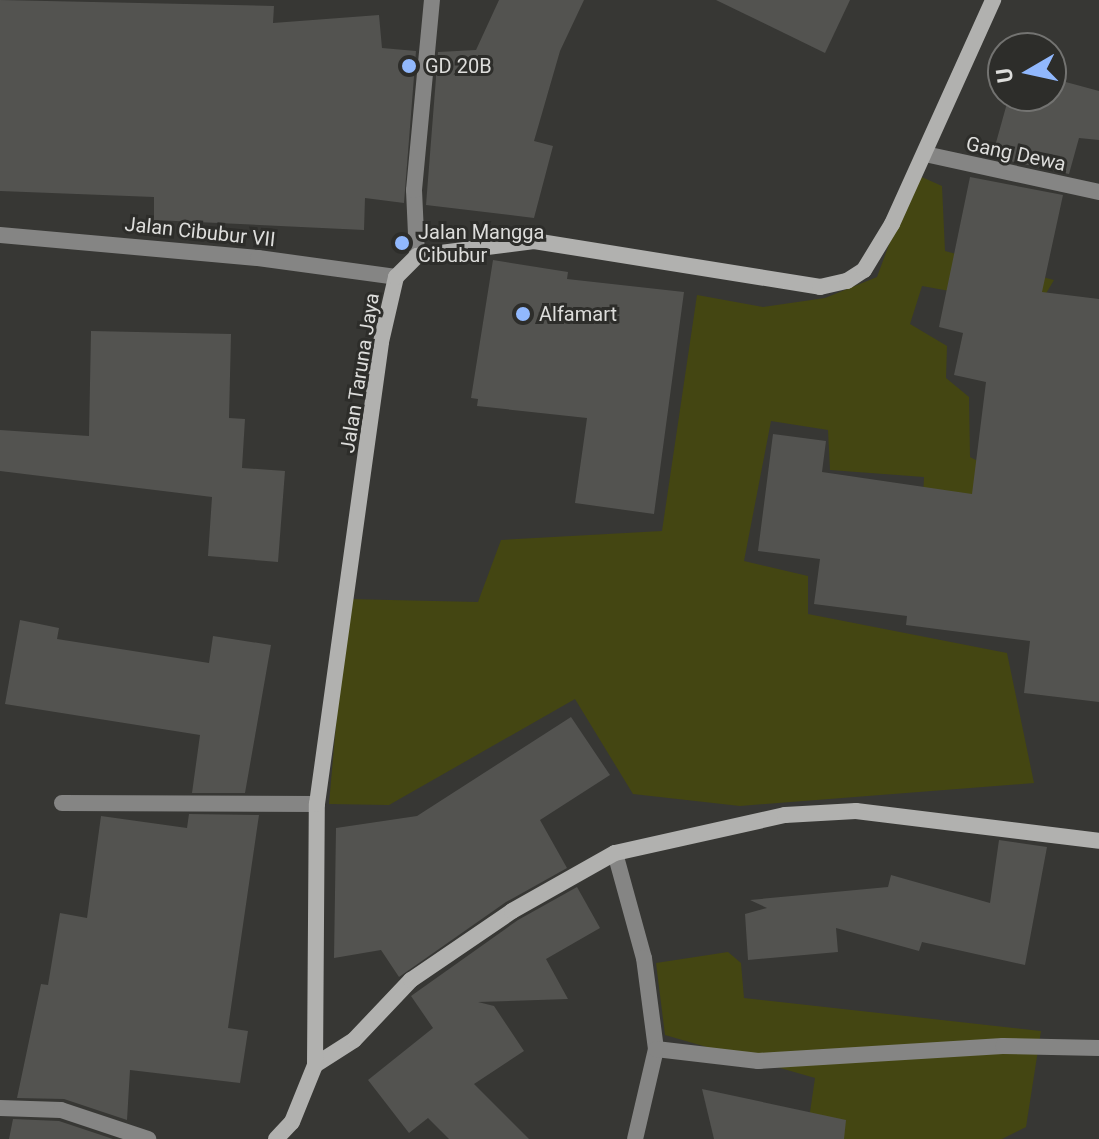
<!DOCTYPE html>
<style>
body{margin:0}
#map{position:relative;width:1099px;height:1139px;overflow:hidden;background:#373734;font-family:Roboto,sans-serif}
div>[style]{position:absolute}
.green>*{inset:0;background:#444612}
.building>*{inset:0;background:#535350}
.street>*{height:16px;margin:-8px;padding:0 8px;transform-origin:8px;border-radius:8px;background:#858584}
.secondary>*{height:16px;margin:-8px;padding:0 8px;transform-origin:8px;border-radius:8px;background:#b1b1af}
.dots>*{width:22px;height:22px;translate:-50% -50%;box-sizing:border-box;border:4px solid #2d2d2a;border-radius:50%}
span{translate:-50% -50%;white-space:nowrap;text-align:center;line-height:1.15;-webkit-text-stroke:6px #2d2d2a;paint-order:stroke}
.poi-label{font-size:20px;color:#dddddb}
.left{translate:0 -50%;text-align:left}
.street-label{font-size:20px;color:#dddddb}
.north{position:absolute;left:987px;top:32px;width:80px;height:80px;box-sizing:border-box;background:#2d2d2a;border:2px solid #737371;border-radius:50%;rotate:261deg;font-size:22px;font-weight:700;line-height:32px;text-align:center;color:#dddddb}
.north::after{content:'';display:block;margin:auto;width:28px;height:36px;background:#91b8fd;clip-path:polygon(50% 0,100% 100%,50% 72%,0 100%)}
</style>
<div id="map">
<div class="green">
<div style="clip-path:polygon(915px 174px,942px 186px,945px 251px,1054px 280px,1038px 307px,922px 286px,910px 324px,947px 346px,946px 378px,969px 397px,970px 457px,1025px 485px,922px 521px,924px 477px,830px 470px,828px 430px,771px 421px,744px 561px,808px 576px,808px 614px,1007px 653px,1034px 783px,740px 806px,633px 794px,575px 699px,389px 805px,329px 804px,347px 599px,478px 602px,501px 540px,662px 531px,697px 295px,763px 307px,825px 298px,877px 277px)"></div>
<div style="clip-path:polygon(728px 952px,741px 963px,744px 998px,1041px 1031px,1026px 1127px,1002px 1139px,806px 1139px,815px 1078px,665px 1035px,656px 963px)"></div>
</div>
<div class="building">
<div style="clip-path:polygon(0 0,274px 6px,273px 23px,379px 15px,382px 48px,416px 51px,404px 203px,365px 198px,364px 230px,154px 220px,154px 197px,0 191px)"></div>
<div style="clip-path:polygon(499px 0,584px 0,560px 51px,534px 141px,553px 146px,534px 218px,426px 205px,438px 52px,476px 50px)"></div>
<div style="clip-path:polygon(716px 0,850px 0,825px 53px)"></div>
<div style="clip-path:polygon(1051px 78px,1099px 91px,1099px 140px,1079px 138px,1069px 174px,992px 157px,1009px 96px,1051px 96px)"></div>
<div style="clip-path:polygon(970px 177px,1063px 195px,1042px 292px,1099px 299px,1099px 702px,1024px 693px,1030px 641px,906px 625px,907px 616px,814px 604px,820px 559px,758px 551px,773px 434px,826px 441px,822px 472px,972px 494px,986px 382px,954px 375px,963px 333px,939px 327px)"></div>
<div style="clip-path:polygon(493px 260px,568px 272px,567px 279px,684px 292px,654px 514px,575px 503px,587px 418px,477px 406px,478px 399px,471px 398px)"></div>
<div style="clip-path:polygon(91px 331px,231px 334px,229px 418px,245px 419px,242px 468px,285px 471px,278px 562px,208px 556px,212px 497px,0 471px,0 430px,89px 436px)"></div>
<div style="clip-path:polygon(20px 620px,59px 628px,57px 639px,209px 663px,213px 636px,271px 645px,245px 793px,192px 793px,200px 735px,5px 704px)"></div>
<div style="clip-path:polygon(571px 717px,610px 775px,540px 820px,567px 868px,506px 902px,399px 977px,381px 950px,334px 958px,336px 828px,417px 816px)"></div>
<div style="clip-path:polygon(189px 814px,259px 815px,228px 1028px,248px 1031px,240px 1083px,130px 1070px,127px 1120px,64px 1099px,17px 1098px,41px 984px,48px 985px,60px 913px,87px 918px,101px 816px,187px 828px)"></div>
<div style="clip-path:polygon(999px 840px,1047px 847px,1025px 965px,922px 942px,919px 951px,836px 928px,838px 952px,748px 960px,745px 914px,767px 908px,750px 900px,888px 887px,891px 875px,990px 903px)"></div>
<div style="clip-path:polygon(577px 887px,600px 928px,546px 959px,568px 999px,478px 1002px,494px 1006px,524px 1051px,474px 1084px,529px 1139px,449px 1139px,428px 1118px,409px 1133px,368px 1080px,433px 1028px,411px 996px,518px 920px)"></div>
<div style="clip-path:polygon(702px 1089px,846px 1120px,844px 1139px,714px 1139px)"></div>
<div style="clip-path:polygon(13px 1119px,59px 1121px,113px 1139px,9px 1139px)"></div>
</div>
<div class="street">
<div style="left:925px;top:154px;width:178px;rotate:12.3deg"></div>
<div style="left:0;top:235px;width:259px;rotate:5.1deg"></div>
<div style="left:258px;top:258px;width:139px;rotate:7.8deg"></div>
<div style="left:417px;top:256px;width:66px;rotate:-92.6deg"></div>
<div style="left:414px;top:190px;width:191px;rotate:-84.6deg"></div>
<div style="left:62px;top:803px;width:255px;rotate:0.2deg"></div>
<div style="left:615px;top:853px;width:109px;rotate:74.6deg"></div>
<div style="left:644px;top:958px;width:92px;rotate:82.5deg"></div>
<div style="left:656px;top:1049px;width:92px;rotate:103.1deg"></div>
<div style="left:656px;top:1049px;width:103px;rotate:6.7deg"></div>
<div style="left:758px;top:1061px;width:245px;rotate:-3.5deg"></div>
<div style="left:1003px;top:1046px;width:96px;rotate:1.2deg"></div>
<div style="left:0;top:1108px;width:61px;rotate:1.9deg"></div>
<div style="left:61px;top:1110px;width:92px;rotate:18.4deg"></div>
</div>
<div class="secondary">
<div style="left:315px;top:1065px;width:46px;rotate:-32.7deg"></div>
<div style="left:354px;top:1040px;width:83px;rotate:-46.5deg"></div>
<div style="left:411px;top:980px;width:122px;rotate:-34.3deg"></div>
<div style="left:512px;top:911px;width:118px;rotate:-29.4deg"></div>
<div style="left:615px;top:853px;width:174px;rotate:-12.6deg"></div>
<div style="left:785px;top:815px;width:71px;rotate:-3.2deg"></div>
<div style="left:856px;top:811px;width:245px;rotate:7deg"></div>
<div style="left:276px;top:1139px;width:23px;rotate:-47deg"></div>
<div style="left:292px;top:1122px;width:61px;rotate:-68deg"></div>
<div style="left:315px;top:1065px;width:261px;rotate:-89.6deg"></div>
<div style="left:317px;top:804px;width:466px;rotate:-82.1deg"></div>
<div style="left:381px;top:342px;width:67px;rotate:-77deg"></div>
<div style="left:396px;top:277px;width:30px;rotate:-45deg"></div>
<div style="left:417px;top:256px;width:118px;rotate:-7.3deg"></div>
<div style="left:534px;top:241px;width:290px;rotate:9.1deg"></div>
<div style="left:820px;top:287px;width:28px;rotate:-13deg"></div>
<div style="left:847px;top:281px;width:20px;rotate:-33deg"></div>
<div style="left:864px;top:270px;width:54px;rotate:-58.7deg"></div>
<div style="left:892px;top:224px;width:246px;rotate:-65.7deg"></div>
</div>
<div class="dots">
<div style="left:409px;top:66px;background:#91b8fd"></div>
<div style="left:402px;top:243px;background:#91b8fd"></div>
<div style="left:523px;top:314px;background:#91b8fd"></div>
</div>
<div class="poi-label">
<span class="left" style="left:425px;top:66px">GD 20B</span>
<span class="left" style="left:418px;top:244px">Jalan Mangga<br>Cibubur</span>
<span class="left" style="left:539px;top:314px">Alfamart</span>
</div>
<div class="street-label">
<span style="left:1016px;top:154px;rotate:12deg">Gang Dewa</span>
<span style="left:200px;top:232px;rotate:6deg">Jalan Cibubur VII</span>
<span style="left:360px;top:373px;rotate:-81deg">Jalan Taruna Jaya</span>
</div>
<div class="north">U</div>
</div>
